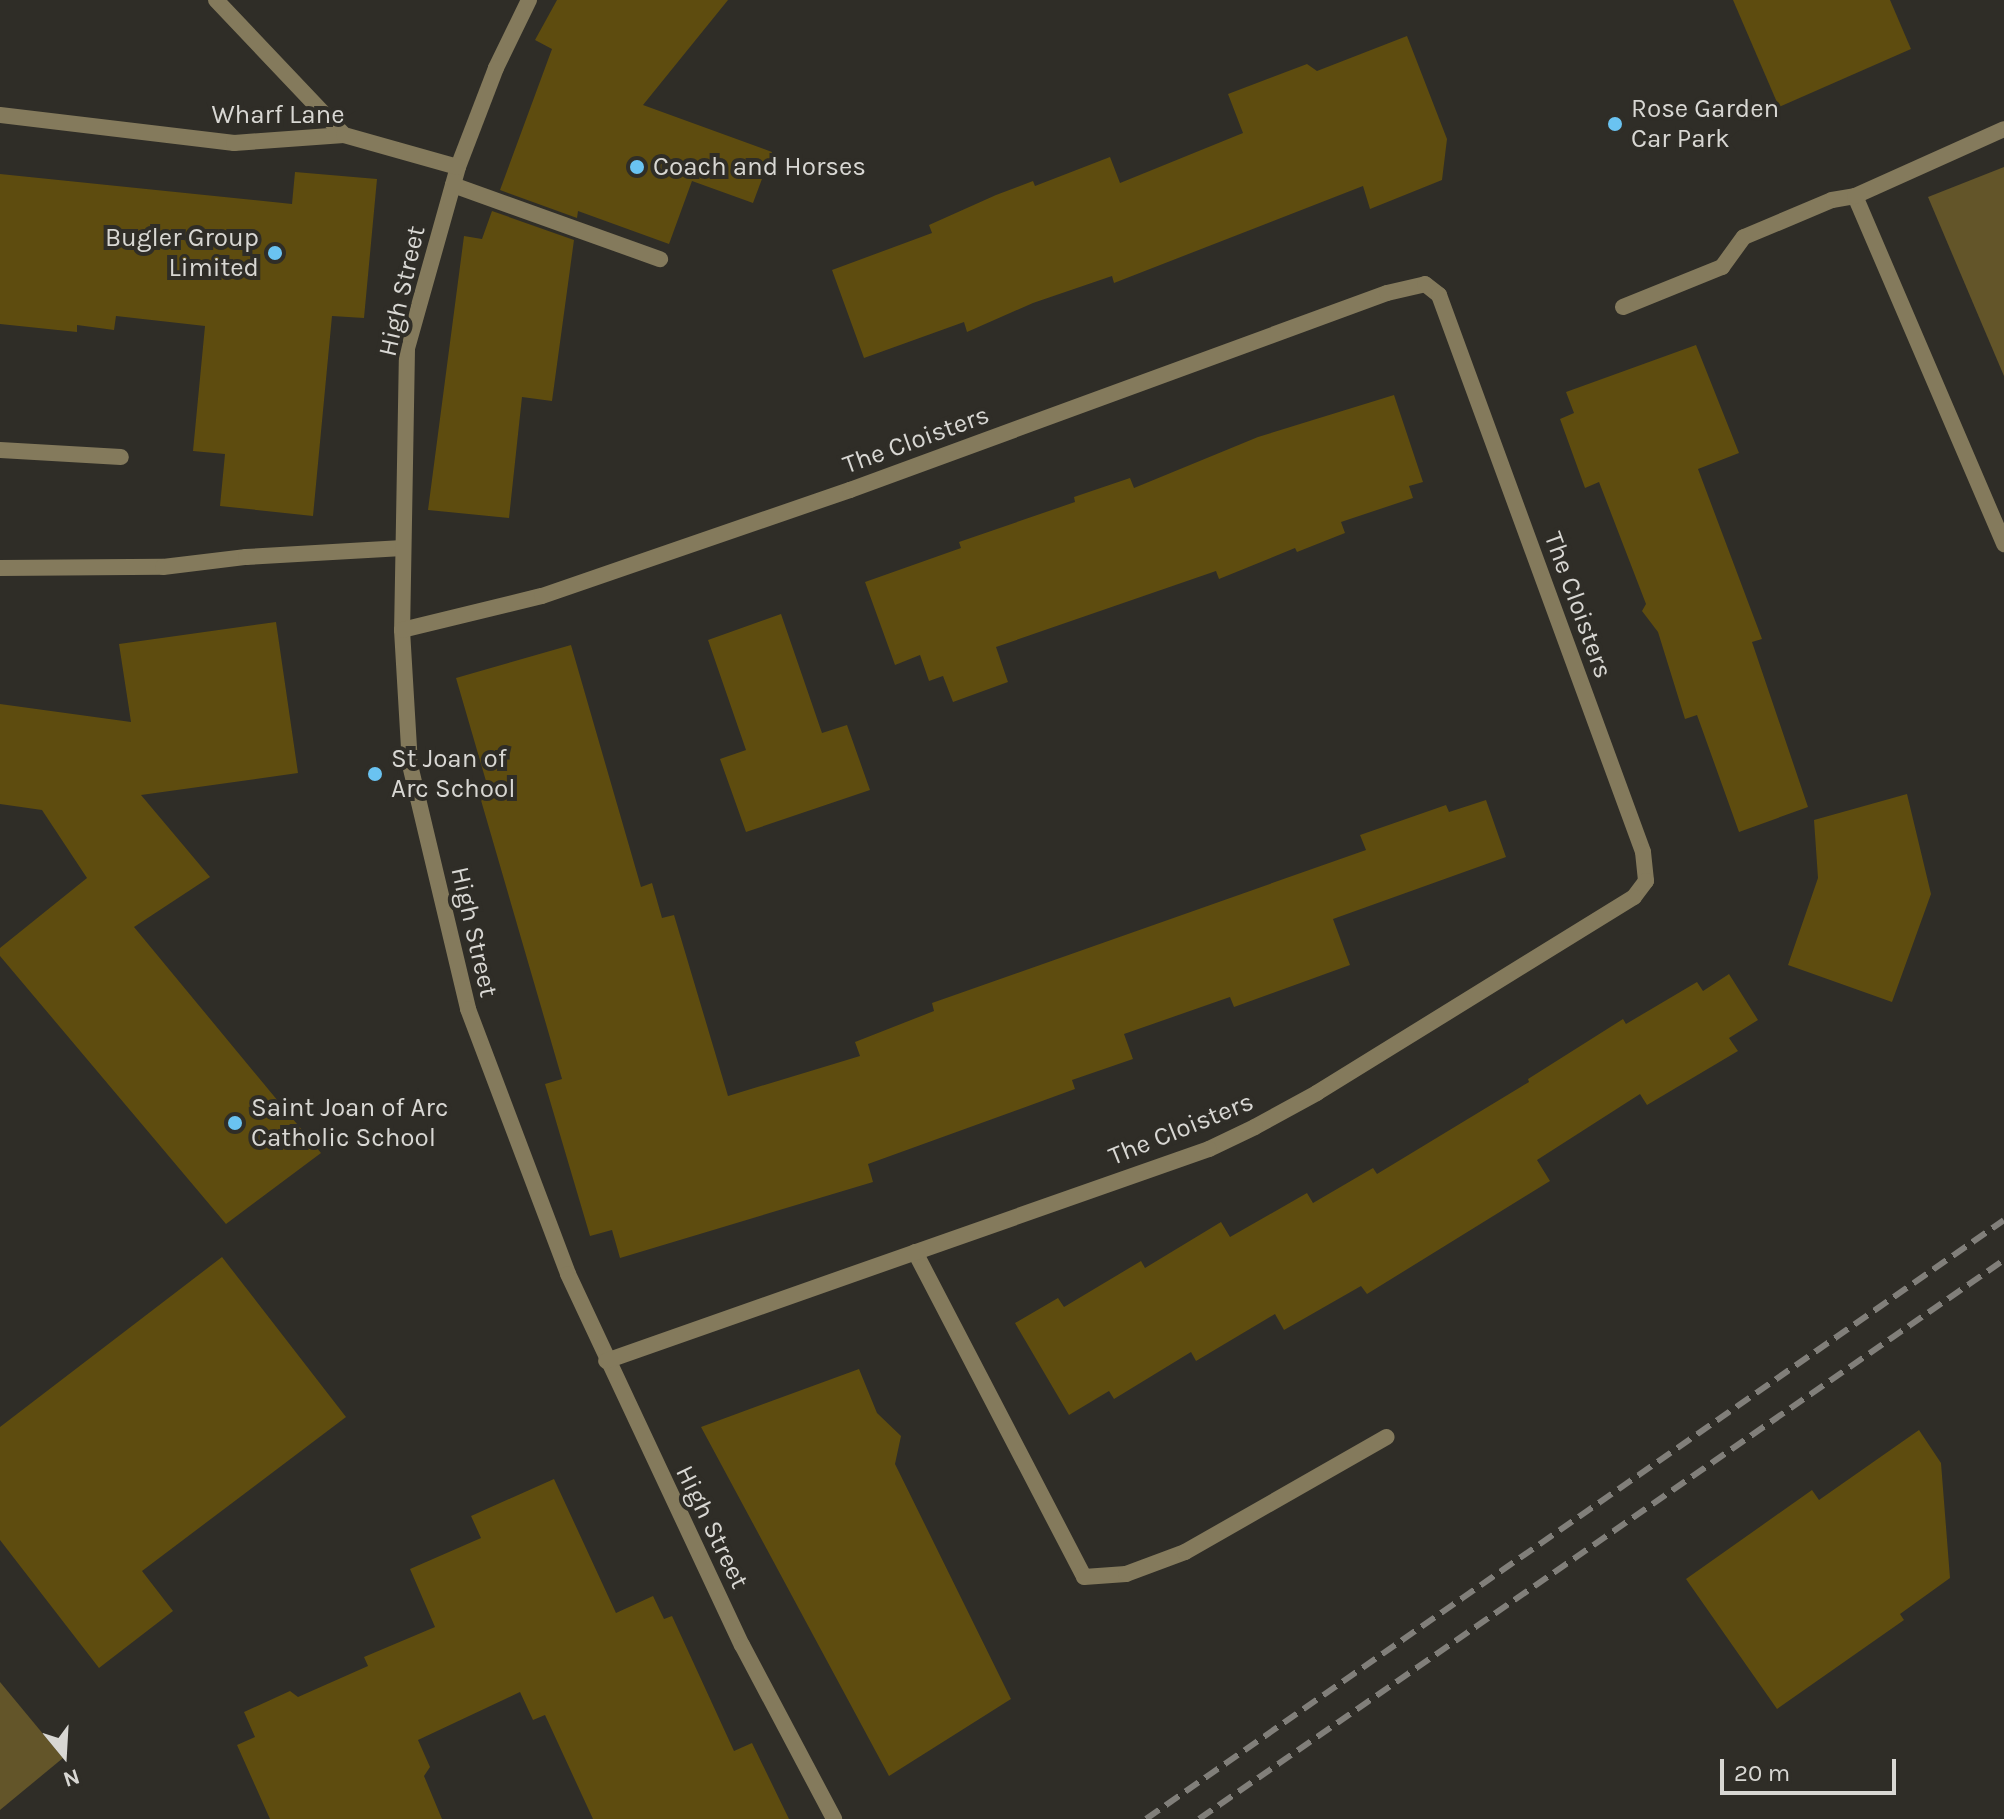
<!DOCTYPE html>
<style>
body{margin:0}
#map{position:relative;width:2004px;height:1819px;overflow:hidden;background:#2f2d27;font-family:Karla,sans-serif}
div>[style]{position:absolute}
.green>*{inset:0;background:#635529}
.building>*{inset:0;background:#5e4c0f}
.lane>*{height:16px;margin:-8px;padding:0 8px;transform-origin:8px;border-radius:8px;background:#847a5c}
.street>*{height:16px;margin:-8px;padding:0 8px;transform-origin:8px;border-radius:8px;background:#847a5c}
.rail>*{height:6px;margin-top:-3px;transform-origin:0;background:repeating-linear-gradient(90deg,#817f7a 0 16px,transparent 0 24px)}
.dots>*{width:22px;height:22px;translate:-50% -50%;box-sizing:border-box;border:4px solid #2f2d27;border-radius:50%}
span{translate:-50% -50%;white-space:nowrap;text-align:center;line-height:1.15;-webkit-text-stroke:8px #2f2d27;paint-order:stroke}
.poi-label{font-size:26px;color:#d8d7d3}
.left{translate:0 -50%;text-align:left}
.right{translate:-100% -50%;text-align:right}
.street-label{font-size:26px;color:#d8d7d3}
.north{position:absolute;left:24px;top:1715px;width:80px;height:80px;-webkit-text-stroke:6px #2f2d27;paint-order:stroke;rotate:162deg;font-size:22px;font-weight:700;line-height:32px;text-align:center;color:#d8d7d3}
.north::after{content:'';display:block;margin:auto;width:28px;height:36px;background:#d8d7d3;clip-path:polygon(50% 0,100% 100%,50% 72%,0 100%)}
.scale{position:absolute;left:1720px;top:1759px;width:176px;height:36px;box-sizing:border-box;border:4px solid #d8d7d3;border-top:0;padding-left:10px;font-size:24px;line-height:28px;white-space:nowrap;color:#d8d7d3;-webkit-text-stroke:6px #2f2d27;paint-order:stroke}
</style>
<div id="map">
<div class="green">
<div style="clip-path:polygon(2004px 167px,2004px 376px,1928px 197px)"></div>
<div style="clip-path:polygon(0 1682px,63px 1758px,0 1810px)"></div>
</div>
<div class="building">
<div style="clip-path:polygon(557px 0,728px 0,643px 105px,772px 152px,753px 203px,692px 181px,669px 244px,578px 211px,577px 218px,500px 190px,552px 49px,535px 40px)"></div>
<div style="clip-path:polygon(1733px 0,1890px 0,1911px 49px,1779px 107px)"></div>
<div style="clip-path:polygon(1407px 36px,1447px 139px,1442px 180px,1370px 209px,1363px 186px,1114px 283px,1112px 276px,1033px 303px,967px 332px,964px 322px,864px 358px,832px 270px,932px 233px,929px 225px,996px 195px,1033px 181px,1035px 186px,1110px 157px,1120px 183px,1243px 133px,1228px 94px,1307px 64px,1317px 71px)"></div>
<div style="clip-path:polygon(295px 172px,377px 179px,364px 318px,332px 316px,313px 516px,220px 506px,225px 454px,193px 451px,205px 326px,116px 316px,114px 330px,77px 325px,77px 332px,0 324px,0 174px,292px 204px)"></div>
<div style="clip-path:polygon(492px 211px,574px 240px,552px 401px,522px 397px,509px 518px,428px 510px,464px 236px,482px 239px)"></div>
<div style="clip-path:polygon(1696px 345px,1739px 453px,1698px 469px,1762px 639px,1752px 642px,1808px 807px,1739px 832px,1697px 715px,1685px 719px,1658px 632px,1642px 611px,1646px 604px,1599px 482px,1585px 488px,1560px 419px,1574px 413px,1566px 392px)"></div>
<div style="clip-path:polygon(1394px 395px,1423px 482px,1409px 486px,1413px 498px,1341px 522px,1345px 533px,1297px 552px,1295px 548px,1219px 579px,1216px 571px,996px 647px,1008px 682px,953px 702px,943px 676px,929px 681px,920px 655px,895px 665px,865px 582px,961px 548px,959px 542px,1075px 502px,1074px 497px,1130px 478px,1134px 488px,1258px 437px)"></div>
<div style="clip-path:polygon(781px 614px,822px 733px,847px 725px,870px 790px,746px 832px,720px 759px,746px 750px,708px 640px)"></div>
<div style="clip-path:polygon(276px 622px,298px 773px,141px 795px,210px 877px,134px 927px,321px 1153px,226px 1224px,0 956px,0 948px,87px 878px,42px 810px,0 804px,0 704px,131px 722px,119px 644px)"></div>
<div style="clip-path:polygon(571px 645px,641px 887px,652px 883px,662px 918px,674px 915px,728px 1096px,860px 1056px,855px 1042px,934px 1011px,932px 1003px,1366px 850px,1360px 835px,1446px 805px,1449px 812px,1486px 800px,1506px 857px,1333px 919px,1350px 965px,1234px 1007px,1230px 997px,1124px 1034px,1133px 1059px,1072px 1080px,1075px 1089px,868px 1164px,873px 1182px,620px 1258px,612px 1230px,590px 1236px,545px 1084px,562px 1079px,478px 790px,488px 788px,456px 678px)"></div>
<div style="clip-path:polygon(1907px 794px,1931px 894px,1892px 1002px,1788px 965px,1818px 878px,1814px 820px)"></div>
<div style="clip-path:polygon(1729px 974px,1758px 1020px,1729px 1038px,1738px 1051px,1647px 1105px,1640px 1094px,1537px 1160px,1550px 1181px,1367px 1294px,1361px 1286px,1284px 1330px,1275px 1314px,1196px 1361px,1191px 1352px,1114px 1399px,1109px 1391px,1069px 1415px,1015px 1323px,1058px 1298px,1064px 1307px,1141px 1261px,1145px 1268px,1221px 1222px,1230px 1237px,1307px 1193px,1313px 1203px,1373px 1168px,1377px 1174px,1529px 1082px,1528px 1079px,1623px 1019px,1626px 1024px,1697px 982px,1703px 991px)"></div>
<div style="clip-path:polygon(222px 1257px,346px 1417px,142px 1571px,173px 1611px,99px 1668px,0 1540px,0 1427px)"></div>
<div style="clip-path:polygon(859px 1369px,877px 1413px,901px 1436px,895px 1464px,1011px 1699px,889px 1776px,701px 1427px)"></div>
<div style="clip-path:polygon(1919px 1430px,1941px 1463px,1950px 1578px,1900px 1614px,1904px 1620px,1777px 1709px,1686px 1579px,1812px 1490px,1819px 1500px)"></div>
<div style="clip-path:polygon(554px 1479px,616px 1613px,653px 1596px,664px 1619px,672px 1616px,734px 1751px,752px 1743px,789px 1819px,593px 1819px,545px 1715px,533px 1720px,520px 1692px,418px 1740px,430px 1767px,424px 1776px,442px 1819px,270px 1819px,237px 1745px,255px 1737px,244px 1712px,290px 1691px,298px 1697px,368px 1666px,364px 1657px,435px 1627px,410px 1569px,481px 1538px,471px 1516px)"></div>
</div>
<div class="lane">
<div style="left:453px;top:185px;width:220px;rotate:19.7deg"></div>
<div style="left:1855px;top:196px;width:379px;rotate:66.8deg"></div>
<div style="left:1623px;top:307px;width:107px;rotate:-22deg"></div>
<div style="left:1722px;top:267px;width:37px;rotate:-54deg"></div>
<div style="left:1744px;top:237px;width:95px;rotate:-22.8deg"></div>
<div style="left:1832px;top:200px;width:23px;rotate:-10deg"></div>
<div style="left:1855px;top:196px;width:163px;rotate:-24.2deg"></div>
<div style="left:0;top:450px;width:121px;rotate:3.3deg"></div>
<div style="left:0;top:568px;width:163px;rotate:-0.4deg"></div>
<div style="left:163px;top:567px;width:84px;rotate:-6.9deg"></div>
<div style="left:246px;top:557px;width:157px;rotate:-3.3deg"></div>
<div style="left:915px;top:1252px;width:366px;rotate:62.5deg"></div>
<div style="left:1084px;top:1577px;width:42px;rotate:-4.1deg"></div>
<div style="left:1126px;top:1574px;width:63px;rotate:-20.4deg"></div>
<div style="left:1185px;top:1552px;width:232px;rotate:-29.7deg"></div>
</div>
<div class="street">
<div style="left:216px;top:0;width:186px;rotate:46.5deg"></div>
<div style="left:529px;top:0;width:76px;rotate:115.9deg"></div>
<div style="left:496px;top:68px;width:106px;rotate:111deg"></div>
<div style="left:458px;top:167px;width:189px;rotate:105.7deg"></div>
<div style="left:407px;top:349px;width:281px;rotate:91deg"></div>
<div style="left:402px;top:630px;width:135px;rotate:86.6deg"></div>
<div style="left:410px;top:765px;width:251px;rotate:76.6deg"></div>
<div style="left:468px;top:1009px;width:283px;rotate:69.3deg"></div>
<div style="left:568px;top:1274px;width:410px;rotate:64.9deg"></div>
<div style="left:742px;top:1645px;width:197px;rotate:62.1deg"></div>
<div style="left:0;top:115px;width:236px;rotate:6.8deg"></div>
<div style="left:234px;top:143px;width:110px;rotate:-4.2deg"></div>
<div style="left:344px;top:135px;width:118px;rotate:15.7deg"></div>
<div style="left:402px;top:630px;width:144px;rotate:-13.7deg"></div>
<div style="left:542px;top:596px;width:326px;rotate:-19deg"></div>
<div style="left:850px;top:490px;width:572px;rotate:-20.15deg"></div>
<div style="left:1387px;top:293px;width:39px;rotate:-13deg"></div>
<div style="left:1425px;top:284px;width:18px;rotate:38deg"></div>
<div style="left:1439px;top:295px;width:593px;rotate:69.88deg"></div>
<div style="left:1643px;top:852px;width:29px;rotate:84deg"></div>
<div style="left:1646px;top:881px;width:20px;rotate:127deg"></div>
<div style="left:1634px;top:897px;width:373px;rotate:148.3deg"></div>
<div style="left:1317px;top:1093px;width:71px;rotate:151.3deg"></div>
<div style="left:1255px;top:1127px;width:51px;rotate:154.4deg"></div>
<div style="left:1209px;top:1149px;width:639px;rotate:160.63deg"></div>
</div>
<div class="rail">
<div style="left:1146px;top:1819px;width:1046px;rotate:-34.92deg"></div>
<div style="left:1199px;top:1819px;width:980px;rotate:-34.78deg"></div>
</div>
<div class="dots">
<div style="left:1615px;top:124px;background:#6ac3f1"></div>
<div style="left:637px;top:167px;background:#6ac3f1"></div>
<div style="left:275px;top:253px;background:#6ac3f1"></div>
<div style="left:375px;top:774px;background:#6ac3f1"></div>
<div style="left:235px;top:1123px;background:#6ac3f1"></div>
</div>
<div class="poi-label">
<span class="left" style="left:1631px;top:124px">Rose Garden<br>Car Park</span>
<span class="left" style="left:653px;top:167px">Coach and Horses</span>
<span class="right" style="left:259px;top:253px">Bugler Group<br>Limited</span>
<span class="left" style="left:391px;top:774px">St Joan of<br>Arc School</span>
<span class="left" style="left:251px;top:1123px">Saint Joan of Arc<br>Catholic School</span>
</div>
<div class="street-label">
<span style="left:278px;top:115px">Wharf Lane</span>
<span style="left:402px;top:291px;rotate:-77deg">High Street</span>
<span style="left:916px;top:440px;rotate:-20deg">The Cloisters</span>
<span style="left:1578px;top:605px;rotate:70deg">The Cloisters</span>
<span style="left:474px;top:932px;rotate:77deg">High Street</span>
<span style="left:1181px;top:1129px;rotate:-22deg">The Cloisters</span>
<span style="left:712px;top:1527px;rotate:64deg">High Street</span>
</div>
<div class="north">N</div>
<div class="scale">20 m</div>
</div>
